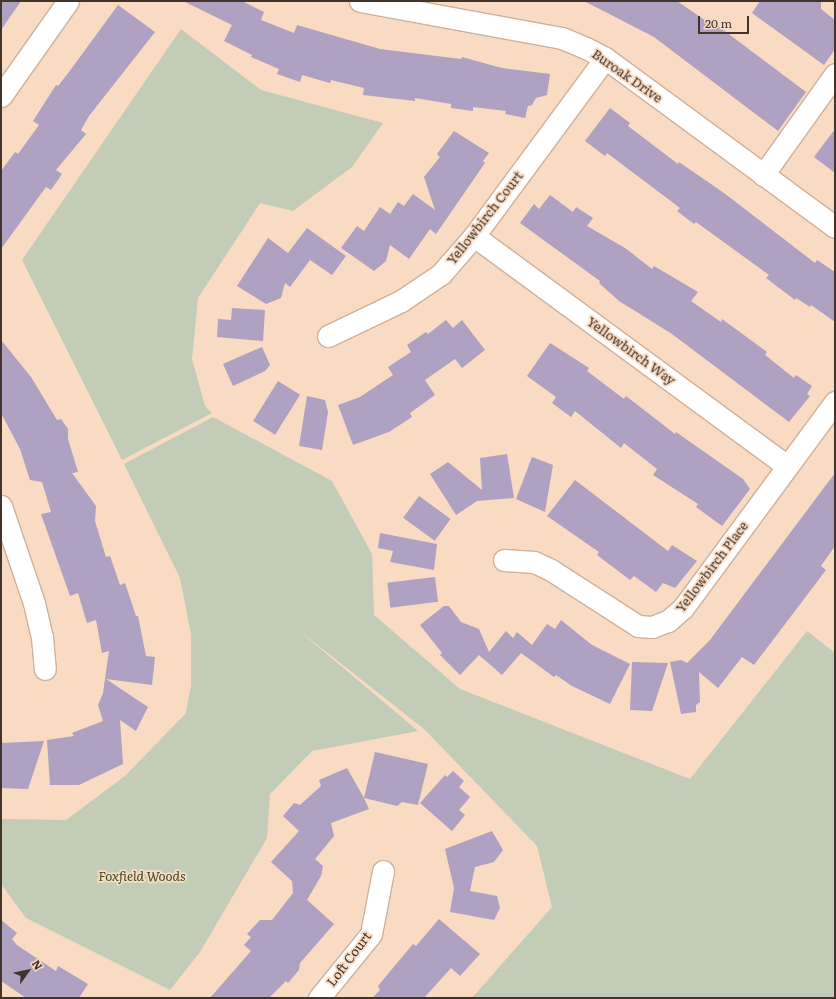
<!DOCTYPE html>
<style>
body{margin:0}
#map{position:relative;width:836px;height:999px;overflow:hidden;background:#f9dac2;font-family:Literata,serif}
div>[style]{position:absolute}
.green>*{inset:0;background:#c2ccb6}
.building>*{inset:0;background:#aea1c1;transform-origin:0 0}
.roads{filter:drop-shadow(1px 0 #cfb19a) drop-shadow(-1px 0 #cfb19a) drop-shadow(0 1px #cfb19a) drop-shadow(0 -1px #cfb19a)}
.minor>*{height:21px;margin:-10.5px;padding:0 10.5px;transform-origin:10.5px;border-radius:10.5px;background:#fff}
span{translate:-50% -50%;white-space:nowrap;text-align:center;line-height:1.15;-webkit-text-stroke:3.5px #f9dac2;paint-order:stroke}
.street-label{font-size:13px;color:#41352b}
.park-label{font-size:13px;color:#3a4b1f;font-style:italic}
.frame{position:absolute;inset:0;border:2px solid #41352b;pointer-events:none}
.north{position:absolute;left:8px;top:951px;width:40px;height:40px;-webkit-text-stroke:3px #f9dac2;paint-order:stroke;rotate:57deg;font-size:11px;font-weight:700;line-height:16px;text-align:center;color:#41352b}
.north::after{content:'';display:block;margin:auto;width:14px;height:18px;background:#41352b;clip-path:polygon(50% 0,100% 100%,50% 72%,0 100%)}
.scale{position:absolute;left:698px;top:16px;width:51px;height:18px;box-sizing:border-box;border:2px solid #41352b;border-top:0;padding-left:5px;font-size:12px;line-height:14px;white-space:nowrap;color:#41352b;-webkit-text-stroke:3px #f9dac2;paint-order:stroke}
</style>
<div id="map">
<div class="green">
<div style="clip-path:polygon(181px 29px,261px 90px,383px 123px,352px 167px,293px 211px,260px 203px,198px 298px,192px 359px,205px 406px,212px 413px,122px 460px,22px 260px)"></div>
<div style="clip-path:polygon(213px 417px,332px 481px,372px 554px,374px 615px,460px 689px,690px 779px,807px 631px,835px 653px,835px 998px,472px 998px,552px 907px,537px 846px,424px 729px,296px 628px,418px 731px,312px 751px,270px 794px,267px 838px,200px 952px,170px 990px,26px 918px,1px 884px,1px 819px,66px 820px,125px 776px,186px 713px,191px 685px,191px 635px,180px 578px,124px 464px)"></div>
</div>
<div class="building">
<div style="clip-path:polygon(1px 1px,21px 1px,1px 30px)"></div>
<div style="clip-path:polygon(183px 1px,242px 1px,264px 12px,261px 20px,294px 33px,297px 25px,380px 49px,461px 59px,462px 57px,502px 68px,550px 74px,547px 95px,536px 98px,532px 105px,528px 106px,525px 118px,505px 114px,506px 111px,473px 107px,473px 111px,451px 108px,451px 104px,415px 98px,415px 101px,363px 95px,364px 88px,331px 80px,330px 83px,302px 75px,300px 82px,277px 74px,279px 69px,251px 57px,252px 55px,224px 41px,232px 25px)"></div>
<div style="clip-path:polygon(584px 1px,677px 1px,712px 25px,714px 23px,806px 92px,778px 131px,654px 37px)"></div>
<div style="clip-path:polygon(760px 1px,821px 1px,821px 9px,835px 20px,835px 49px,824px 65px,752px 13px)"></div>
<div style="clip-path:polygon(118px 5px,155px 32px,89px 116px,81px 130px,86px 134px,56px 170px,62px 174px,51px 190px,46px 187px,1px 249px,1px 171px,15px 152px,18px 154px,39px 125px,33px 121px,56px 85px,58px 86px,69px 72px)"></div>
<div style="clip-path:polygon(610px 108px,630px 123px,628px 126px,678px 164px,679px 162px,724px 193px,815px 263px,817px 260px,835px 272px,835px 322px,811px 305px,810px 307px,796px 298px,795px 300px,766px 278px,769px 275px,696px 222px,694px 224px,677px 211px,680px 208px,607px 153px,605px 156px,585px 141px)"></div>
<div style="clip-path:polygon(835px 129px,835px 173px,814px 157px)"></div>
<div style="clip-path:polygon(454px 131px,489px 153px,483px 161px,485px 163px,436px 234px,430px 229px,409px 259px,390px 245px,386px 261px,374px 271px,341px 248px,357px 226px,364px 231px,380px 207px,390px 214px,398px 202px,404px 206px,413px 194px,435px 210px,424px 177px,440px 157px,437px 154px)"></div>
<div style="clip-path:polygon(550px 195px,573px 212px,576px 207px,593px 218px,587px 226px,625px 248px,652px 269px,654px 266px,698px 292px,691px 301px,721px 322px,722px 319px,767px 352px,765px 355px,794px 378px,796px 375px,812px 386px,807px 394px,810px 396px,789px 422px,672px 334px,619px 301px,599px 283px,600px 281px,520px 223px,534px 204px,539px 209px)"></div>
<div style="clip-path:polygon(307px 228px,346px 256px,332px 275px,310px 260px,290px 287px,285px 283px,281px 298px,266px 304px,237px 286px,268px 238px,288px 253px)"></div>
<div style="clip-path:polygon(232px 308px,265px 310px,263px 341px,217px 337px,218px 319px,231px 320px)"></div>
<div style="clip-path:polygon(446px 320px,453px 328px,462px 320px,485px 350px,462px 368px,455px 359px,425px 380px,435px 395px,410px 413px,412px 417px,389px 432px,353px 445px,338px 405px,360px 397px,393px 375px,388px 367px,411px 352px,407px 345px,426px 332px,428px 334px)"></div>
<div style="clip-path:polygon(1px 340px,31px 377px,57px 420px,61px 419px,68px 429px,68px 439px,78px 472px,72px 473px,96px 506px,95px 521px,106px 557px,110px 556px,120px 585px,125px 583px,136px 616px,138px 616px,146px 656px,155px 657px,152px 685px,106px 679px,148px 707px,136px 731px,120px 720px,123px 764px,79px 785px,50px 785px,47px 740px,74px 736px,72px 733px,103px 721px,98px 705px,103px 693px,109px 651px,102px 653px,96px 620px,87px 623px,78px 593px,70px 596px,41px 514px,51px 512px,42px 482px,30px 480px,20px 449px,1px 413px)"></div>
<div style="clip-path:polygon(550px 343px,589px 368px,587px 371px,624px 399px,626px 396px,675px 434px,676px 432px,743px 479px,750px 489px,722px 526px,696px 507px,698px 504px,653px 475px,657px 469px,624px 443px,621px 448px,575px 411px,571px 417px,552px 403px,556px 397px,527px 376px)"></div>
<div style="clip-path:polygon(262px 347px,270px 365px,265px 371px,233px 386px,223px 364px)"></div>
<div style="left:278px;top:381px;width:26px;height:47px;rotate:32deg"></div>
<div style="clip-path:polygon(307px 396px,325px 400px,328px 412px,322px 450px,299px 446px)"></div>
<div style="clip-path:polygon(507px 454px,514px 498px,477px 501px,456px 515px,430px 474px,448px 462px,482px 490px,480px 458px)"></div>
<div style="clip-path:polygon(532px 457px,553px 465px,545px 512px,516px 499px)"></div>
<div style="clip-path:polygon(835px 473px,835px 546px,821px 566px,826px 570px,754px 665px,742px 657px,718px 688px,699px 672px,700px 702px,696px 705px,696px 712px,681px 714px,670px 662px,681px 660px,687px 663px,710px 640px)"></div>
<div style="clip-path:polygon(575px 480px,668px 551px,672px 545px,697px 561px,675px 588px,663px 583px,656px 592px,634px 576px,630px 580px,597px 555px,599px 552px,547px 516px)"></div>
<div style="left:419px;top:496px;width:39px;height:27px;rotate:36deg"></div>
<div style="clip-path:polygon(380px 533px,437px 544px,434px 570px,390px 562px,393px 551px,378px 548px)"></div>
<div style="left:435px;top:577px;width:25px;height:48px;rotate:83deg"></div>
<div style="clip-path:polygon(444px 606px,449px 606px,461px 622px,479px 629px,489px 652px,506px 631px,513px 638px,517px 632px,532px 645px,547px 624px,555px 629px,561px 620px,592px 645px,630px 664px,610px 704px,572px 686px,556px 675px,554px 677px,521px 653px,502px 675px,479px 655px,460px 675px,440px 655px,442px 653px,420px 625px)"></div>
<div style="clip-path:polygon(632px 662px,668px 663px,652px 711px,630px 710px)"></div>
<div style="clip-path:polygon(44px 741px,28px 789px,1px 788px,1px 743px)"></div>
<div style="clip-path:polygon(375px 752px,428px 764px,418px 805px,402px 802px,397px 806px,364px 798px,369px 809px,331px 823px,334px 836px,315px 859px,323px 866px,321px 876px,307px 900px,334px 924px,300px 963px,299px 970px,288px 983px,286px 981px,269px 998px,210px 998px,251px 951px,244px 945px,251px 937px,247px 934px,260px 920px,272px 920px,293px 893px,292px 881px,271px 862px,299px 831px,283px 816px,294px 803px,300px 805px,321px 786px,319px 780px,347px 768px,364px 798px)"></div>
<div style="clip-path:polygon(453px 771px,464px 781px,459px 787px,470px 797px,459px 810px,465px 815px,452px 831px,420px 803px,445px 775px,447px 777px)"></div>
<div style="clip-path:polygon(492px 831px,503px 850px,494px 862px,475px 867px,470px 891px,497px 896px,500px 908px,494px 920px,450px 912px,454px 888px,445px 849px)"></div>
<div style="clip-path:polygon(439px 919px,480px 954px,460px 976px,451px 968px,424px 998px,372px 998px,380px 990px,378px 986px,402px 957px,413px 944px,416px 946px)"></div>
<div style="clip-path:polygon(1px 920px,17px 933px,12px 939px,17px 945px,56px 971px,58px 966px,88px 984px,79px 998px,26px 998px,1px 981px)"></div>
</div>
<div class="roads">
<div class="minor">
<div style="left:360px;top:1px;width:205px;rotate:10.4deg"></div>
<div style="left:562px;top:38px;width:26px;rotate:23deg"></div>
<div style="left:586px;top:48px;width:21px;rotate:28deg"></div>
<div style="left:605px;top:58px;width:285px;rotate:36.3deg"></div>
<div style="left:1px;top:96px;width:116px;rotate:-54.8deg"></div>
<div style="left:763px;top:175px;width:124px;rotate:-54.5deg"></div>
<div style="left:474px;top:236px;width:388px;rotate:36.3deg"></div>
<div style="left:328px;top:336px;width:81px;rotate:-25.6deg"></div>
<div style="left:401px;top:301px;width:48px;rotate:-34deg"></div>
<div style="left:441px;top:274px;width:50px;rotate:-49deg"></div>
<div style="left:474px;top:236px;width:221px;rotate:-53.6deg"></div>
<div style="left:1px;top:506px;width:102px;rotate:71.2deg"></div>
<div style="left:34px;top:603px;width:35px;rotate:77deg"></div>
<div style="left:42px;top:637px;width:32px;rotate:85deg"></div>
<div style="left:504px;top:560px;width:30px;rotate:4deg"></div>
<div style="left:534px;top:562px;width:19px;rotate:25deg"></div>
<div style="left:551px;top:570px;width:103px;rotate:32.8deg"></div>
<div style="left:638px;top:626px;width:14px;rotate:4deg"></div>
<div style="left:652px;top:627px;width:17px;rotate:-21deg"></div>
<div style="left:668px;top:621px;width:20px;rotate:-41deg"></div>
<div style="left:683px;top:608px;width:256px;rotate:-53.6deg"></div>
<div style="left:319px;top:998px;width:82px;rotate:-50.9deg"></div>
<div style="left:371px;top:934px;width:64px;rotate:-79.2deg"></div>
</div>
</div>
<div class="street-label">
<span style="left:627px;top:76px;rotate:35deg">Buroak Drive</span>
<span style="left:485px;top:218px;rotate:-52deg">Yellowbirch Court</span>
<span style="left:631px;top:351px;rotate:36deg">Yellowbirch Way</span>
<span style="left:712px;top:567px;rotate:-53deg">Yellowbirch Place</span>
<span style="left:349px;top:959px;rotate:-53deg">Loft Court</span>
</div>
<div class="park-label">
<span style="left:142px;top:876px">Foxfield Woods</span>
</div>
<div class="frame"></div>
<div class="north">N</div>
<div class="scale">20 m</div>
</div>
